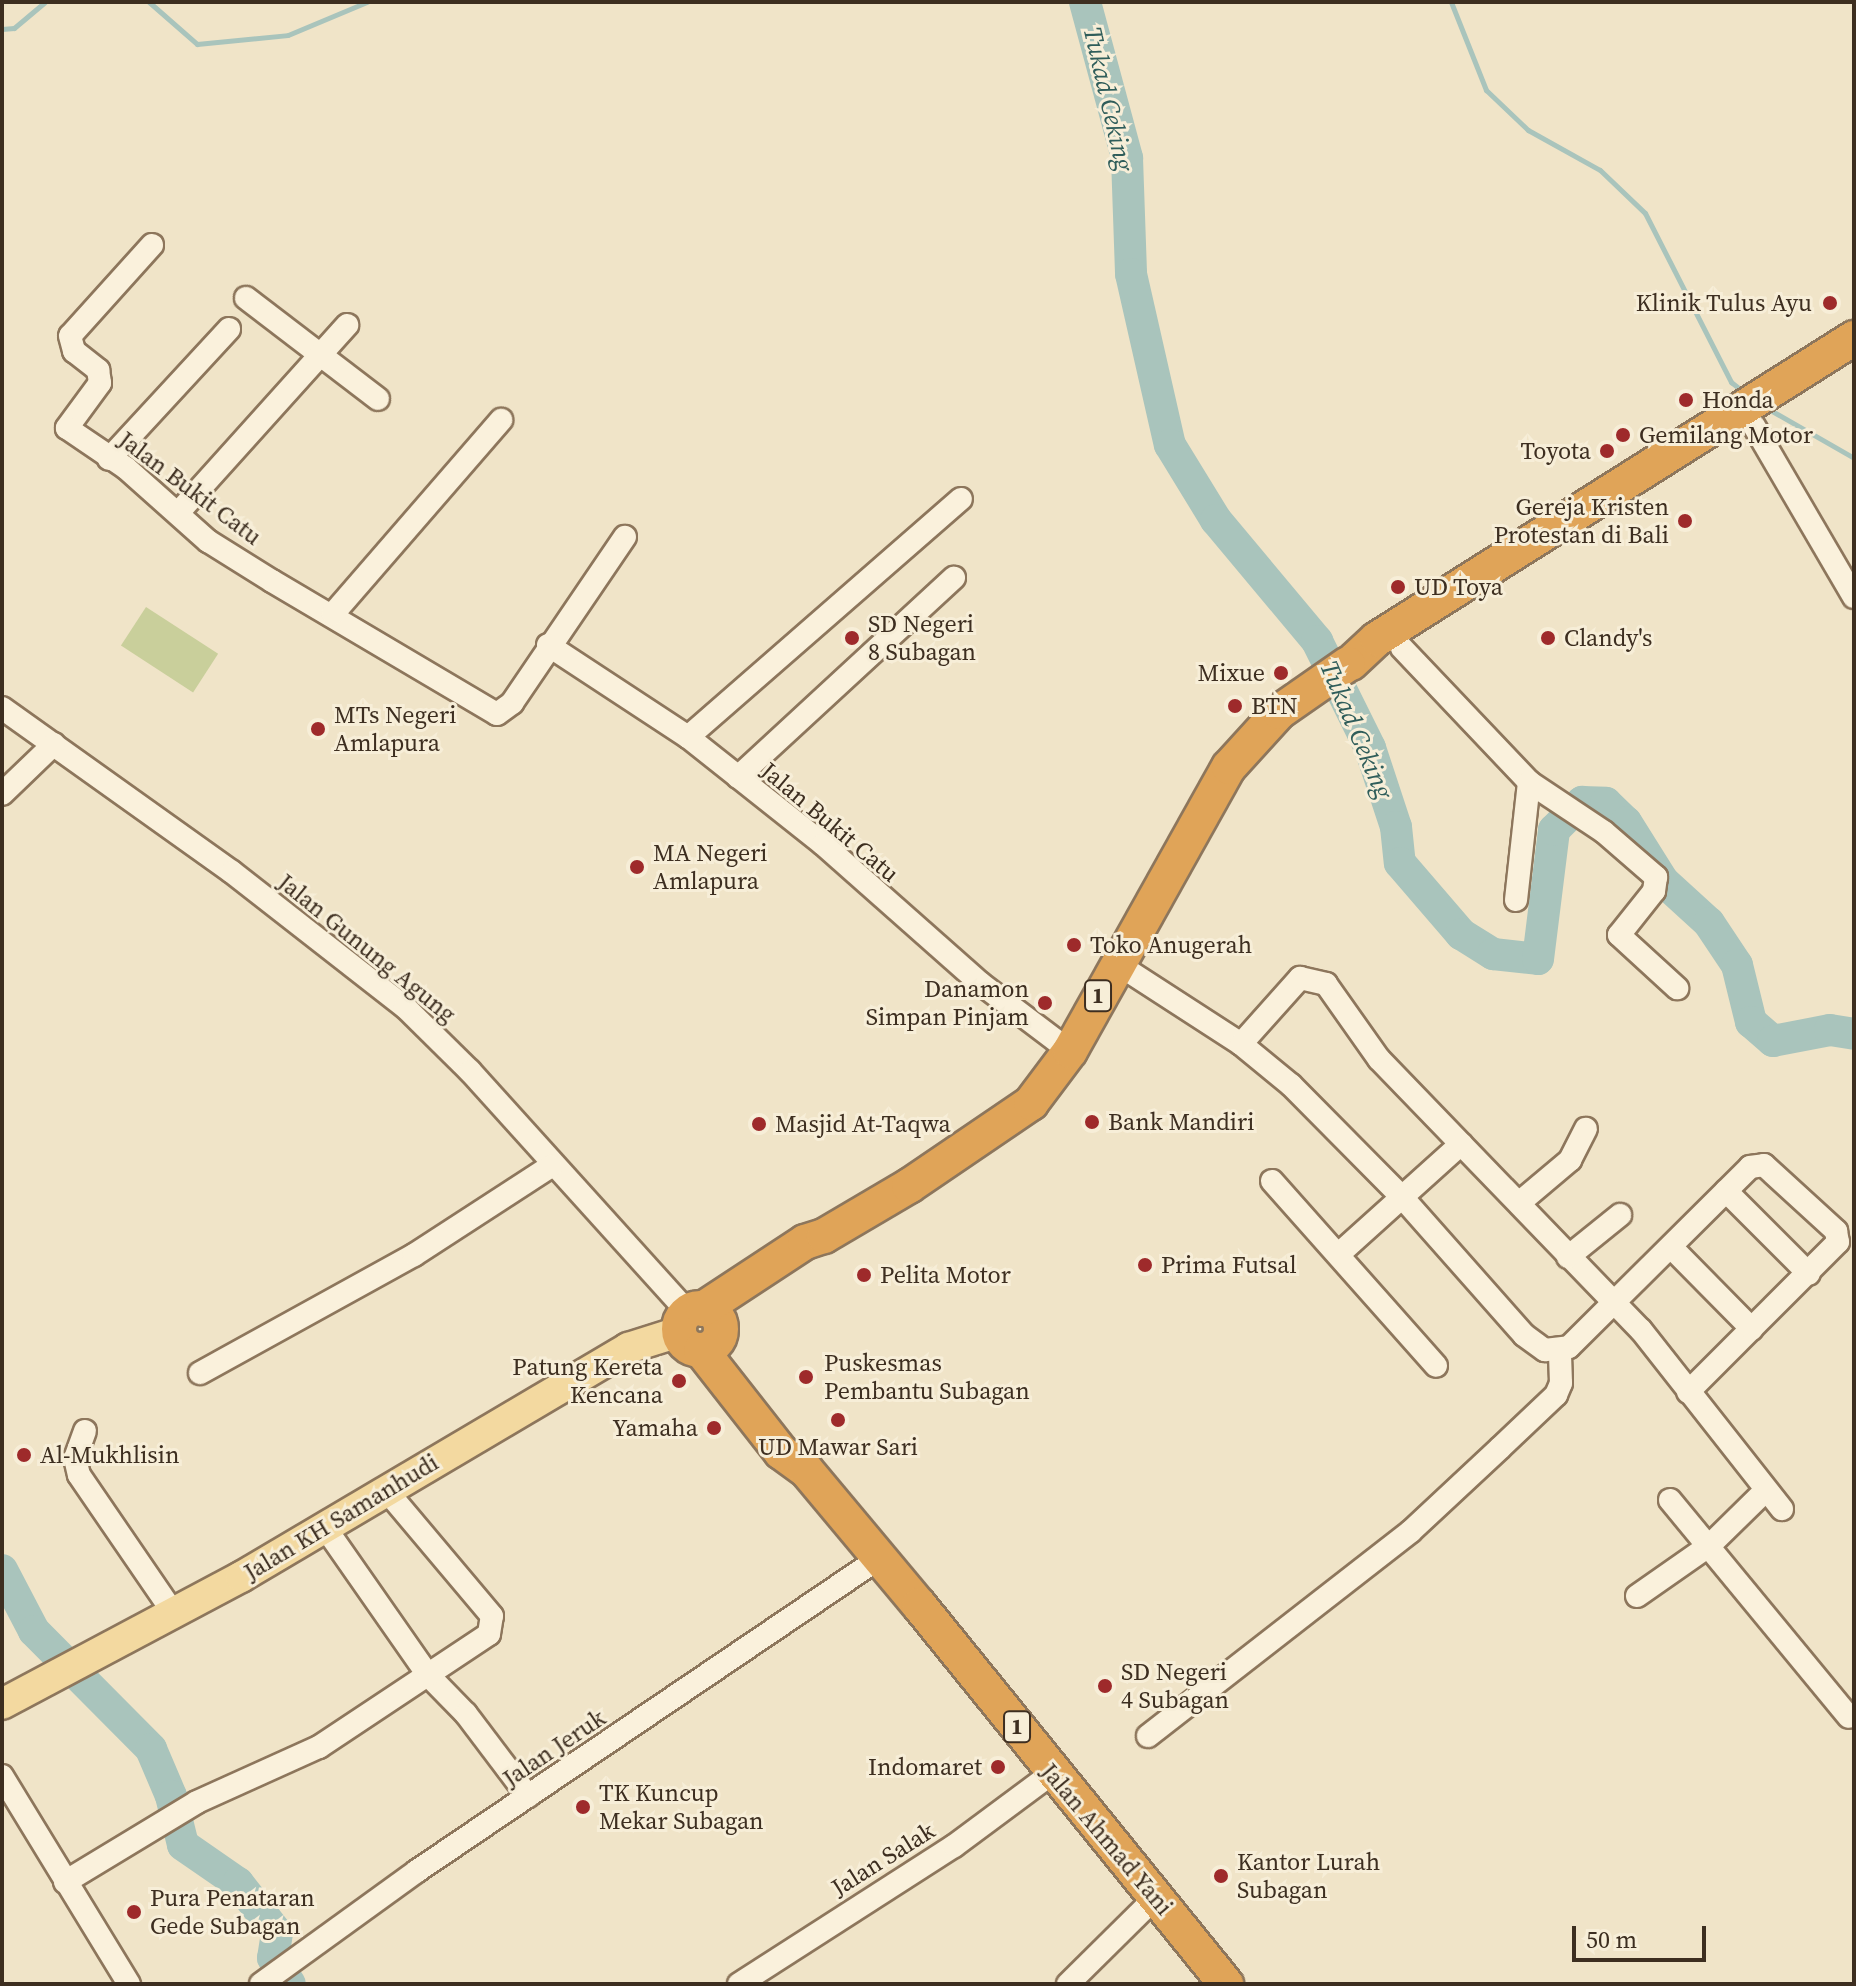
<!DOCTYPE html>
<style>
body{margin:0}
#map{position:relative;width:1856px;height:1986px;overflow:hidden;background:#f0e4c8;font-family:"Source Serif 4",serif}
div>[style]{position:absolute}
.green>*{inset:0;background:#c9cf9b;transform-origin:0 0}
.stream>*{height:5px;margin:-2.5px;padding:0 2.5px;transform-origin:2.5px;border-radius:2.5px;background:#a9c4bc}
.river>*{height:32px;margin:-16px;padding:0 16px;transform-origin:16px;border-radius:16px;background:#a9c4bc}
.roads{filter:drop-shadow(2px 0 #8d765c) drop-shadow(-2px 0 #8d765c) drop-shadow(0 2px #8d765c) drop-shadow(0 -2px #8d765c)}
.minor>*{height:22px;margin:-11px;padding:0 11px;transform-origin:11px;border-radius:11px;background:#faf1dc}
.major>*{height:30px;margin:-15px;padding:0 15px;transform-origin:15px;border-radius:15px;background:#f3d9a0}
.highway>*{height:34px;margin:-17px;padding:0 17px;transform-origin:17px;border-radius:17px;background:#e0a458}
.highway>.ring{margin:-17px;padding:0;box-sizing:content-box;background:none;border:34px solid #e0a458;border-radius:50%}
.dots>*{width:22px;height:22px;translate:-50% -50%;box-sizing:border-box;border:4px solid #f7eed8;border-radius:50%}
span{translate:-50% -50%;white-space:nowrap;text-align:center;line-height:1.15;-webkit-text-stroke:6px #f7eed8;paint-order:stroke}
.shield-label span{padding:2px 6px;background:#f7eed8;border:2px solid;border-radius:6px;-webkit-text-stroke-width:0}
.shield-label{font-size:22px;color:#3d2e20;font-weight:700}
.poi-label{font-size:24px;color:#3d2e20}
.right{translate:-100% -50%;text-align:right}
.left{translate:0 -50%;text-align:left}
.street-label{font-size:24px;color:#3d2e20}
.water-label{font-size:26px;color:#2f5d5a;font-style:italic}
.frame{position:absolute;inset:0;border:4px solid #3d2e20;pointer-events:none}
.scale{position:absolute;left:1572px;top:1926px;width:134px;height:36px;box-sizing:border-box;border:4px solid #3d2e20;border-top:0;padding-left:10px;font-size:24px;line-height:28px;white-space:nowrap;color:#3d2e20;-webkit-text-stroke:6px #f7eed8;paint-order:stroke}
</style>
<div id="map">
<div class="green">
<div style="left:146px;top:607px;width:86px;height:46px;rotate:33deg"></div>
</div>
<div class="stream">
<div style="left:149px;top:2px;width:64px;rotate:41.2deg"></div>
<div style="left:197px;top:44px;width:91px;rotate:-5.6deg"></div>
<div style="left:288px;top:35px;width:86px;rotate:-22.7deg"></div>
<div style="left:1451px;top:2px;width:95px;rotate:68.3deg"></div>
<div style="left:1486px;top:90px;width:58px;rotate:43.6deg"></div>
<div style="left:1528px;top:130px;width:82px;rotate:29.1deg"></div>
<div style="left:1600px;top:170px;width:62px;rotate:43.7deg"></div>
<div style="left:1645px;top:213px;width:190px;rotate:63deg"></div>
<div style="left:1731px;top:382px;width:16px;rotate:38deg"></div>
<div style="left:2px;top:29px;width:12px;rotate:-5deg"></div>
<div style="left:14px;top:28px;width:40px;rotate:-40deg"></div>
<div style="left:1765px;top:407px;width:103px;rotate:29.8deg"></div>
</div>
<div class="river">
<div style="left:1085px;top:2px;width:162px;rotate:74.9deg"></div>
<div style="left:1127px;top:158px;width:116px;rotate:88deg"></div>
<div style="left:1131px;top:274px;width:175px;rotate:77.2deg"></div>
<div style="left:1170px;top:445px;width:88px;rotate:58.5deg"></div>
<div style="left:1216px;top:520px;width:158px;rotate:50.1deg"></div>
<div style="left:1317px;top:641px;width:119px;rotate:63.6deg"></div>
<div style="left:1370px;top:748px;width:83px;rotate:71.8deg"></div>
<div style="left:1396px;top:827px;width:36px;rotate:84deg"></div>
<div style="left:1400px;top:863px;width:94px;rotate:49.3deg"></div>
<div style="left:1461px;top:934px;width:38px;rotate:32deg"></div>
<div style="left:1493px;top:954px;width:45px;rotate:6.3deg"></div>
<div style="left:1538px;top:959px;width:130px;rotate:-82.9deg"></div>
<div style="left:1554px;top:830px;width:40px;rotate:-45deg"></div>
<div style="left:1582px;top:802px;width:24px;rotate:2deg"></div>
<div style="left:1606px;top:803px;width:28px;rotate:44deg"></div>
<div style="left:1626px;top:822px;width:70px;rotate:57.9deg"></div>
<div style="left:1663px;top:881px;width:62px;rotate:42.4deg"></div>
<div style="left:1709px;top:923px;width:50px;rotate:56.3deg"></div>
<div style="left:1737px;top:965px;width:59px;rotate:76.2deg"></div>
<div style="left:1751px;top:1022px;width:29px;rotate:41deg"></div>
<div style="left:1773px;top:1041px;width:58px;rotate:-10.9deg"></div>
<div style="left:1830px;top:1030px;width:24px;rotate:9deg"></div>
<div style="left:2px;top:1570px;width:69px;rotate:62.3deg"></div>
<div style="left:34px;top:1631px;width:166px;rotate:45.2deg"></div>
<div style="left:151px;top:1749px;width:51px;rotate:66.9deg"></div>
<div style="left:171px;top:1796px;width:50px;rotate:76.2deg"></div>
<div style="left:183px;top:1845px;width:67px;rotate:34.6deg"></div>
<div style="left:238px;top:1883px;width:63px;rotate:52deg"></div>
<div style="left:277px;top:1933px;width:25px;rotate:99deg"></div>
<div style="left:273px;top:1958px;width:31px;rotate:57deg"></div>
</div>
<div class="roads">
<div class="minor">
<div style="left:152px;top:245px;width:122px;rotate:132deg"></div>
<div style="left:70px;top:336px;width:16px;rotate:75deg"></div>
<div style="left:74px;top:351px;width:31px;rotate:38deg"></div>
<div style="left:98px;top:370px;width:13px;rotate:81deg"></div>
<div style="left:100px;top:383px;width:56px;rotate:126.3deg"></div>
<div style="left:67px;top:428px;width:71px;rotate:34.1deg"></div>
<div style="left:126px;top:468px;width:110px;rotate:41.7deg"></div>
<div style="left:208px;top:541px;width:75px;rotate:32deg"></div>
<div style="left:272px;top:581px;width:261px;rotate:30.6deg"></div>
<div style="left:497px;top:714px;width:19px;rotate:-36deg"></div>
<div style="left:512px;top:703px;width:201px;rotate:-55.8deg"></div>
<div style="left:246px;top:298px;width:166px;rotate:37.4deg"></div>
<div style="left:1754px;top:426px;width:198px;rotate:59.7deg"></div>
<div style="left:109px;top:459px;width:177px;rotate:-47.3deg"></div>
<div style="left:178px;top:513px;width:253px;rotate:-48deg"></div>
<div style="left:333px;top:614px;width:257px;rotate:-49.1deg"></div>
<div style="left:548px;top:645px;width:168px;rotate:33.3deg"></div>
<div style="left:688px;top:737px;width:172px;rotate:38.4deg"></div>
<div style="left:823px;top:844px;width:210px;rotate:41.5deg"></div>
<div style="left:980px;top:983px;width:113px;rotate:37.1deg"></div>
<div style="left:1402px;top:648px;width:185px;rotate:46.5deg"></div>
<div style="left:1529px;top:782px;width:90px;rotate:33.7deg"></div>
<div style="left:1604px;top:832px;width:69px;rotate:40.9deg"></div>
<div style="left:1656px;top:877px;width:14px;rotate:98deg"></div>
<div style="left:1654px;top:891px;width:56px;rotate:128.5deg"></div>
<div style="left:1619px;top:935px;width:79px;rotate:42.4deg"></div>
<div style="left:2px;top:708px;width:282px;rotate:35.5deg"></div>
<div style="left:232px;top:872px;width:219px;rotate:38deg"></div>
<div style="left:405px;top:1007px;width:91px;rotate:44.6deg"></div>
<div style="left:470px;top:1071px;width:325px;rotate:47.9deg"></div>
<div style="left:688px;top:737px;width:362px;rotate:-41.1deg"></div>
<div style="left:738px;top:777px;width:294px;rotate:-42.7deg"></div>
<div style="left:2px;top:794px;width:72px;rotate:-43.9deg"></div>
<div style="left:1516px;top:900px;width:119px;rotate:-83.7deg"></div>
<div style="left:1116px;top:963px;width:149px;rotate:32.9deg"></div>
<div style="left:1241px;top:1044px;width:65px;rotate:39.4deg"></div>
<div style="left:1291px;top:1085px;width:158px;rotate:45.3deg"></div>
<div style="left:1402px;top:1197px;width:184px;rotate:48.5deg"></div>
<div style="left:1524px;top:1335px;width:26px;rotate:36deg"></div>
<div style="left:1545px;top:1350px;width:24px;rotate:-7deg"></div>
<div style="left:1569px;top:1347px;width:255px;rotate:-44.8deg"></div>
<div style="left:1750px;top:1167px;width:14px;rotate:-8deg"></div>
<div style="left:1764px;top:1165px;width:98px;rotate:42.5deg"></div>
<div style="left:1836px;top:1231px;width:11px;rotate:80deg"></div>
<div style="left:1838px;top:1242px;width:212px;rotate:135deg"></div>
<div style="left:1241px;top:1044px;width:89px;rotate:-48.2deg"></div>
<div style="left:1300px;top:978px;width:27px;rotate:13deg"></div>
<div style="left:1326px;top:984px;width:92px;rotate:54.8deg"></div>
<div style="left:1379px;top:1059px;width:377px;rotate:46deg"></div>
<div style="left:1641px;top:1330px;width:228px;rotate:51.8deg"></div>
<div style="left:1272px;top:1181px;width:247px;rotate:48.4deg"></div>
<div style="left:1726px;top:1191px;width:117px;rotate:45deg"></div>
<div style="left:1519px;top:1203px;width:67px;rotate:-40.1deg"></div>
<div style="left:1570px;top:1160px;width:35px;rotate:-63deg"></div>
<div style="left:1671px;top:1247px;width:115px;rotate:45.4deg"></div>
<div style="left:1340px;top:1253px;width:163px;rotate:-42deg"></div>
<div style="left:1568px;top:1257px;width:67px;rotate:-38.9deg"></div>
<div style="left:200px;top:1373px;width:244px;rotate:-28.9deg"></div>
<div style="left:414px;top:1255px;width:163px;rotate:-33deg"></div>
<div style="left:85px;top:1431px;width:29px;rotate:110deg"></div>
<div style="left:75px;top:1458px;width:17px;rotate:77deg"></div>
<div style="left:79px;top:1475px;width:165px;rotate:55.6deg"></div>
<div style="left:1670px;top:1500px;width:281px;rotate:50.5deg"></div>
<div style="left:324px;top:1526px;width:182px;rotate:55.1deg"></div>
<div style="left:428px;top:1675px;width:54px;rotate:45.7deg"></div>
<div style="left:466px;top:1714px;width:103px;rotate:52.9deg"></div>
<div style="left:1637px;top:1596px;width:89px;rotate:-34.9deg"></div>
<div style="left:1710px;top:1545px;width:78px;rotate:-44.5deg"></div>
<div style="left:1148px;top:1736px;width:332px;rotate:-37.9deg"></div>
<div style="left:1410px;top:1532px;width:123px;rotate:-43deg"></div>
<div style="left:1500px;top:1448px;width:77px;rotate:-43.4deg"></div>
<div style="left:1556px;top:1395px;width:13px;rotate:-67deg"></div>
<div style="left:1561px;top:1383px;width:32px;rotate:-92deg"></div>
<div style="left:2px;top:1776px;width:244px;rotate:58.6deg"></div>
<div style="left:65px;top:1882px;width:154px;rotate:-31.2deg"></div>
<div style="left:197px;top:1802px;width:134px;rotate:-24.3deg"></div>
<div style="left:319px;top:1747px;width:204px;rotate:-33.6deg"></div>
<div style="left:489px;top:1634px;width:18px;rotate:-81deg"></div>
<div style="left:492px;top:1616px;width:165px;rotate:-130.1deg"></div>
<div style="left:261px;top:1984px;width:193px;rotate:-35.9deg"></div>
<div style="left:417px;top:1871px;width:557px;rotate:-34.09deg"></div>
<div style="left:739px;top:1984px;width:255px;rotate:-32.7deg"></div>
<div style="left:954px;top:1846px;width:121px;rotate:-36.6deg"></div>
<div style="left:1068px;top:1984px;width:122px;rotate:-44.7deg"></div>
</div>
<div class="major">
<div style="left:2px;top:1704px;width:271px;rotate:-28deg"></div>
<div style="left:241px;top:1577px;width:450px;rotate:-30.6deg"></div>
<div style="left:628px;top:1348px;width:53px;rotate:-17.4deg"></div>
</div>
<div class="highway">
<div style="left:1351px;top:663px;width:35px;rotate:-43deg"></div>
<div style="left:1377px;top:639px;width:564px;rotate:-32.25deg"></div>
<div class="ring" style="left:679px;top:1308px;width:8px;height:8px"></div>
<div style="left:703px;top:1309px;width:122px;rotate:-33.3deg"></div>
<div style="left:805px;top:1242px;width:20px;rotate:-18deg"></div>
<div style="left:824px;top:1236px;width:99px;rotate:-30.5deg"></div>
<div style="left:909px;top:1186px;width:148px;rotate:-34.2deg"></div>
<div style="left:1031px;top:1103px;width:65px;rotate:-53.1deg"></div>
<div style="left:1070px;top:1051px;width:325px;rotate:-60.8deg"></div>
<div style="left:1229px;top:767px;width:74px;rotate:-47.7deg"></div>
<div style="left:1279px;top:712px;width:84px;rotate:-34.8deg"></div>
<div style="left:701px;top:1350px;width:130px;rotate:51.9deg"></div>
<div style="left:781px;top:1452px;width:31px;rotate:36deg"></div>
<div style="left:806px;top:1470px;width:176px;rotate:50.1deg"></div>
<div style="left:919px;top:1605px;width:488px;rotate:51deg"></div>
</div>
</div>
<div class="dots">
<div style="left:1830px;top:303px;background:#9e2a2b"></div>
<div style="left:1686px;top:400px;background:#9e2a2b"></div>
<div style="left:1623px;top:435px;background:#9e2a2b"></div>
<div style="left:1607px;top:451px;background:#9e2a2b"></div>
<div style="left:1685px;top:521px;background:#9e2a2b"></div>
<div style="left:1398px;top:587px;background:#9e2a2b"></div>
<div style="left:852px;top:638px;background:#9e2a2b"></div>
<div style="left:1548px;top:638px;background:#9e2a2b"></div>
<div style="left:1281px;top:673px;background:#9e2a2b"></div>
<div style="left:1235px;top:706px;background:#9e2a2b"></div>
<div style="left:318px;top:729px;background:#9e2a2b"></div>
<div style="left:637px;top:867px;background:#9e2a2b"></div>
<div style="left:1074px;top:945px;background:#9e2a2b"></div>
<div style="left:1045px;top:1003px;background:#9e2a2b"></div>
<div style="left:1092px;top:1122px;background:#9e2a2b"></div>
<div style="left:759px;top:1124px;background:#9e2a2b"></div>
<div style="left:1145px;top:1265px;background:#9e2a2b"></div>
<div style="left:864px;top:1275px;background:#9e2a2b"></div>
<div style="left:806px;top:1377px;background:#9e2a2b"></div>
<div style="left:679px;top:1381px;background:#9e2a2b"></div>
<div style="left:838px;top:1420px;background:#9e2a2b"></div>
<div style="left:714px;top:1428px;background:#9e2a2b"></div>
<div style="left:24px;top:1455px;background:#9e2a2b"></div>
<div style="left:1105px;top:1686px;background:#9e2a2b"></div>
<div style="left:998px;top:1767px;background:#9e2a2b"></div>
<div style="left:583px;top:1807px;background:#9e2a2b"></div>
<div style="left:1221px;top:1876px;background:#9e2a2b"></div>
<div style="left:134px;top:1912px;background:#9e2a2b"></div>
</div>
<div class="shield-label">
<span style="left:1098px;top:996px">1</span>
<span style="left:1017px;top:1727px">1</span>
</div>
<div class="poi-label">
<span class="right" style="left:1812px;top:303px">Klinik Tulus Ayu</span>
<span class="left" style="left:1702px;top:400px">Honda</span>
<span class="left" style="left:1639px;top:435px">Gemilang Motor</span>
<span class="right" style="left:1591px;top:451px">Toyota</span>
<span class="right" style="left:1669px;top:521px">Gereja Kristen<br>Protestan di Bali</span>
<span class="left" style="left:1414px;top:587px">UD Toya</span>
<span class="left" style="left:868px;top:638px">SD Negeri<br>8 Subagan</span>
<span class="left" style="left:1564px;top:638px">Clandy's</span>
<span class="right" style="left:1265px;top:673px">Mixue</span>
<span class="left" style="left:1251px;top:706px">BTN</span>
<span class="left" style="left:334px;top:729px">MTs Negeri<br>Amlapura</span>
<span class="left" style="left:653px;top:867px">MA Negeri<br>Amlapura</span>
<span class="left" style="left:1090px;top:945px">Toko Anugerah</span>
<span class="right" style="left:1029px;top:1003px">Danamon<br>Simpan Pinjam</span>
<span class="left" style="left:1108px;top:1122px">Bank Mandiri</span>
<span class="left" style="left:775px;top:1124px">Masjid At-Taqwa</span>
<span class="left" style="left:1161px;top:1265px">Prima Futsal</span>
<span class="left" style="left:880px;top:1275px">Pelita Motor</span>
<span class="left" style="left:824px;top:1377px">Puskesmas<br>Pembantu Subagan</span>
<span class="right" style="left:663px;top:1381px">Patung Kereta<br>Kencana</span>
<span class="right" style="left:698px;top:1428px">Yamaha</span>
<span style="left:838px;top:1447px">UD Mawar Sari</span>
<span class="left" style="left:40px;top:1455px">Al-Mukhlisin</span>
<span class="left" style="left:1121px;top:1686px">SD Negeri<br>4 Subagan</span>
<span class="right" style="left:982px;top:1767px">Indomaret</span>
<span class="left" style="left:599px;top:1807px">TK Kuncup<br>Mekar Subagan</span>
<span class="left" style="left:1237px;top:1876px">Kantor Lurah<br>Subagan</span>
<span class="left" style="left:150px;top:1912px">Pura Penataran<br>Gede Subagan</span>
</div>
<div class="street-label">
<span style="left:190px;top:488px;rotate:37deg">Jalan Bukit Catu</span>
<span style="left:830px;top:822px;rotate:40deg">Jalan Bukit Catu</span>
<span style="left:367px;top:948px;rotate:39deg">Jalan Gunung Agung</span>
<span style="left:341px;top:1517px;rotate:-31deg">Jalan KH Samanhudi</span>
<span style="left:554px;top:1748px;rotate:-34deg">Jalan Jeruk</span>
<span style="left:1107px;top:1839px;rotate:50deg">Jalan Ahmad Yani</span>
<span style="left:883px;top:1859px;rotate:-32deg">Jalan Salak</span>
</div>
<div class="water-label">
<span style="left:1108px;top:99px;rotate:77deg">Tukad Ceking</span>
<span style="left:1356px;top:730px;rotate:67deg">Tukad Ceking</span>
</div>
<div class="frame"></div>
<div class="scale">50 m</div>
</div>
